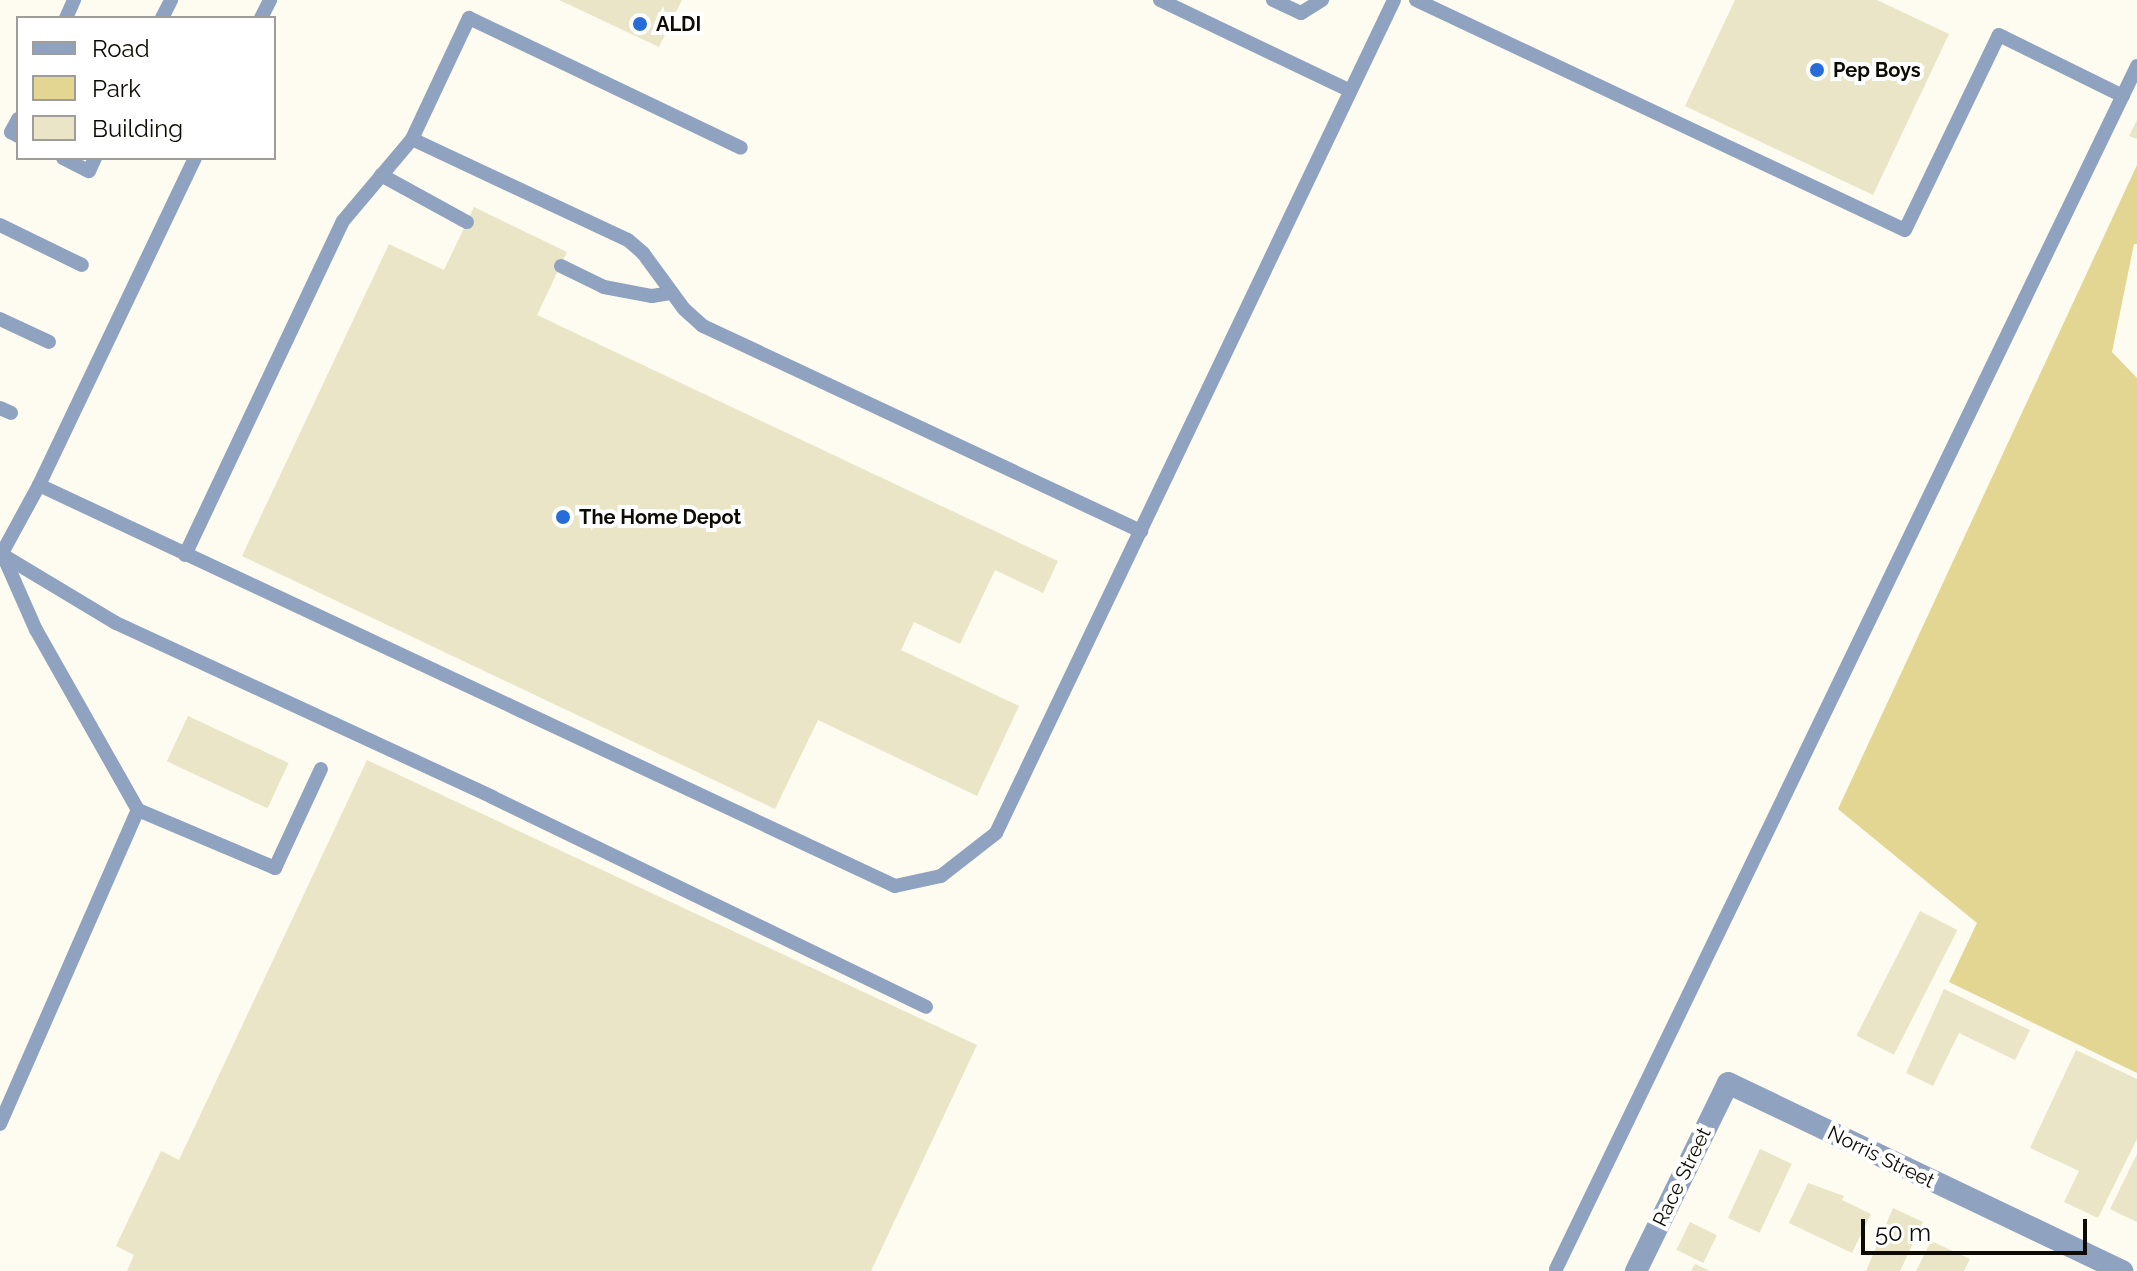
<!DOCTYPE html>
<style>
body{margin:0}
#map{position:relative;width:2137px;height:1271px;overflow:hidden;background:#fefcf0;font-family:Raleway,sans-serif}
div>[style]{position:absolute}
.green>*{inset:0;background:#e3d693}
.building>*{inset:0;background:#eae5c7;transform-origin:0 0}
.service>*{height:14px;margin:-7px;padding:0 7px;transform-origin:7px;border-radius:7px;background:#8fa2c0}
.minor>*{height:22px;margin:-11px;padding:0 11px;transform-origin:11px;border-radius:11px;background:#8fa2c0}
.dots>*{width:22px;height:22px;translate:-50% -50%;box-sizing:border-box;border:4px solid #fff;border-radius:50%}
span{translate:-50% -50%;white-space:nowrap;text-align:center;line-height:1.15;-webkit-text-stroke:8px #fff;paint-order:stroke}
.poi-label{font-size:20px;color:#0d0b03;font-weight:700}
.left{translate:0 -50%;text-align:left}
.street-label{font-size:20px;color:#0d0b03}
.legend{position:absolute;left:16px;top:16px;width:260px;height:144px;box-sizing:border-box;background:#fff;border:2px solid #9e9d9a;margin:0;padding:10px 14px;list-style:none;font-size:24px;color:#0d0b03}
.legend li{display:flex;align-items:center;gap:16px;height:40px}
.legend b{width:40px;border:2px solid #9e9d9a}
.scale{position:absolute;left:1861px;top:1219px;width:226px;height:36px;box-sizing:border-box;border:4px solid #0d0b03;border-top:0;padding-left:10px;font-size:24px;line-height:28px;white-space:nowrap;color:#0d0b03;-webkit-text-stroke:6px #fff;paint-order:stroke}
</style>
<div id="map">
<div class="green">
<div style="clip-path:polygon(2137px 165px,2137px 244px,2134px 244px,2112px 352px,2137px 378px,2137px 1073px,1949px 982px,1977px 923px,1838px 809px)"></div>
</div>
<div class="building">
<div style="clip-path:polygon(559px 0,682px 0,659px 47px)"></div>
<div style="clip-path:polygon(1735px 0,1877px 0,1949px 34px,1873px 195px,1685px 106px)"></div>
<div style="clip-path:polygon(2137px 120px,2137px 139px,2129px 136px)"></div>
<div style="clip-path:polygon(474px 207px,567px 252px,537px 315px,1058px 561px,1043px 593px,995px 570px,960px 644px,914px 622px,901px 650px,1019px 706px,977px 796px,818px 720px,775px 809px,242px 556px,389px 244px,444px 270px)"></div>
<div style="left:188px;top:716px;width:111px;height:50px;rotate:25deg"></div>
<div style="clip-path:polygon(367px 760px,977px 1045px,871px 1271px,127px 1271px,134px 1255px,116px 1246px,161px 1151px,179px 1160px)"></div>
<div style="left:1920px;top:911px;width:42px;height:140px;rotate:27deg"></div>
<div style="clip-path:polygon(1944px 989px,2030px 1030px,2015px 1060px,1959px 1033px,1933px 1086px,1906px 1073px)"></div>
<div style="clip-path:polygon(2076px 1050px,2137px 1079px,2137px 1139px,2098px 1218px,2064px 1202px,2079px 1171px,2030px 1148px)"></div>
<div style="left:1760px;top:1149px;width:35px;height:76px;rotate:25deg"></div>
<div style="clip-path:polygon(2137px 1154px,2137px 1222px,2110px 1209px)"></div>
<div style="clip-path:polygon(1808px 1183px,1844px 1196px,1842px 1200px,1871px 1214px,1852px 1253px,1789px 1223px)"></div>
<div style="clip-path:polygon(1893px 1208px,1923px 1222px,1900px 1271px,1866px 1271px)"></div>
<div style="left:1690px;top:1222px;width:30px;height:31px;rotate:26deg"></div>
<div style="clip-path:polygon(1931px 1241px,1970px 1259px,1964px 1271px,1916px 1271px)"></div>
<div style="clip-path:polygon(1695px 1264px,1710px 1271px,1691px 1271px)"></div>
</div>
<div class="service">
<div style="left:1160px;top:0;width:209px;rotate:25.5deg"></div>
<div style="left:1273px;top:0;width:31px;rotate:25deg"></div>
<div style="left:1301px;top:13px;width:25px;rotate:-32deg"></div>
<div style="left:1416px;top:0;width:540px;rotate:25.19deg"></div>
<div style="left:1905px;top:230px;width:216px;rotate:-64.3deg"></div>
<div style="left:1999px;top:35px;width:138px;rotate:26.2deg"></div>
<div style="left:66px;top:18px;width:20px;rotate:-66deg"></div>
<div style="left:162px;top:18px;width:20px;rotate:-63deg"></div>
<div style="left:261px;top:18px;width:20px;rotate:-63deg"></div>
<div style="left:18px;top:119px;width:15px;rotate:118deg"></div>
<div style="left:11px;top:132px;width:8px;rotate:30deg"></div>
<div style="left:412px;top:139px;width:238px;rotate:25.1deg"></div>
<div style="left:628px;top:240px;width:20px;rotate:41deg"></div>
<div style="left:643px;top:253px;width:69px;rotate:53.8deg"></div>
<div style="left:684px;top:309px;width:25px;rotate:42deg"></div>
<div style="left:703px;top:326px;width:484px;rotate:25.1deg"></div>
<div style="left:63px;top:158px;width:29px;rotate:27deg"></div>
<div style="left:89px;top:171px;width:14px;rotate:-65deg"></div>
<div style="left:381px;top:175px;width:98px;rotate:28.7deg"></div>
<div style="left:0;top:225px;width:91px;rotate:26deg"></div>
<div style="left:561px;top:266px;width:48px;rotate:26deg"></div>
<div style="left:604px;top:287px;width:49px;rotate:10.6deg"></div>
<div style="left:652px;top:296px;width:20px;rotate:-9deg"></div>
<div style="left:0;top:319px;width:54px;rotate:25.1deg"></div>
<div style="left:0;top:408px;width:12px;rotate:24deg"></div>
<div style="left:39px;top:485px;width:945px;rotate:25.1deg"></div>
<div style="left:895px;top:886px;width:47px;rotate:-12.3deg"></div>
<div style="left:941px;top:876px;width:70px;rotate:-38deg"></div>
<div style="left:996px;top:833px;width:923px;rotate:-64.46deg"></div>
<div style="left:1px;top:554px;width:134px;rotate:31deg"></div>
<div style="left:116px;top:623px;width:414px;rotate:24.8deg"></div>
<div style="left:492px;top:797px;width:482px;rotate:25.8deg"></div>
<div style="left:185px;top:555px;width:369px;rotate:-64.7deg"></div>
<div style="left:343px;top:221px;width:107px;rotate:-49.9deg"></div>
<div style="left:412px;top:139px;width:134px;rotate:-64.8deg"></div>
<div style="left:469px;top:18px;width:301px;rotate:25.5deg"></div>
<div style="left:138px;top:810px;width:149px;rotate:22.9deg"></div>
<div style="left:275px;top:868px;width:109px;rotate:-65.1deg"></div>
<div style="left:0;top:1124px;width:343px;rotate:-66.3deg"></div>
<div style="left:138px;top:810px;width:207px;rotate:-119.5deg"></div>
<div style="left:36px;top:630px;width:84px;rotate:-113.8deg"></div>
<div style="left:2px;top:553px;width:77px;rotate:-61.4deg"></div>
<div style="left:39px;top:485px;width:362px;rotate:-64.5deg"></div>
<div style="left:1556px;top:1269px;width:1336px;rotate:-64.22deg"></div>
</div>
<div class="minor">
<div style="left:1636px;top:1271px;width:209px;rotate:-63.9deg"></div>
<div style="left:1728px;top:1083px;width:437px;rotate:25.5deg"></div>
</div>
<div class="dots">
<div style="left:640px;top:24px;background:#276dd9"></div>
<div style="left:1817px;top:70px;background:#276dd9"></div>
<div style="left:563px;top:517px;background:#276dd9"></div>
</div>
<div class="poi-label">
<span class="left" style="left:656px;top:24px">ALDI</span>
<span class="left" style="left:1833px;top:70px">Pep Boys</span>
<span class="left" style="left:579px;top:517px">The Home Depot</span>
</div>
<div class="street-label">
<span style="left:1881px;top:1157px;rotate:26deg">Norris Street</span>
<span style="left:1682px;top:1177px;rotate:-64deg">Race Street</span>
</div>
<ul class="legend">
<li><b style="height:10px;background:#8fa2c0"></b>Road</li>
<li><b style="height:22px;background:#e3d693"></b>Park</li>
<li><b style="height:22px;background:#eae5c7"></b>Building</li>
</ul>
<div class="scale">50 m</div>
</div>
